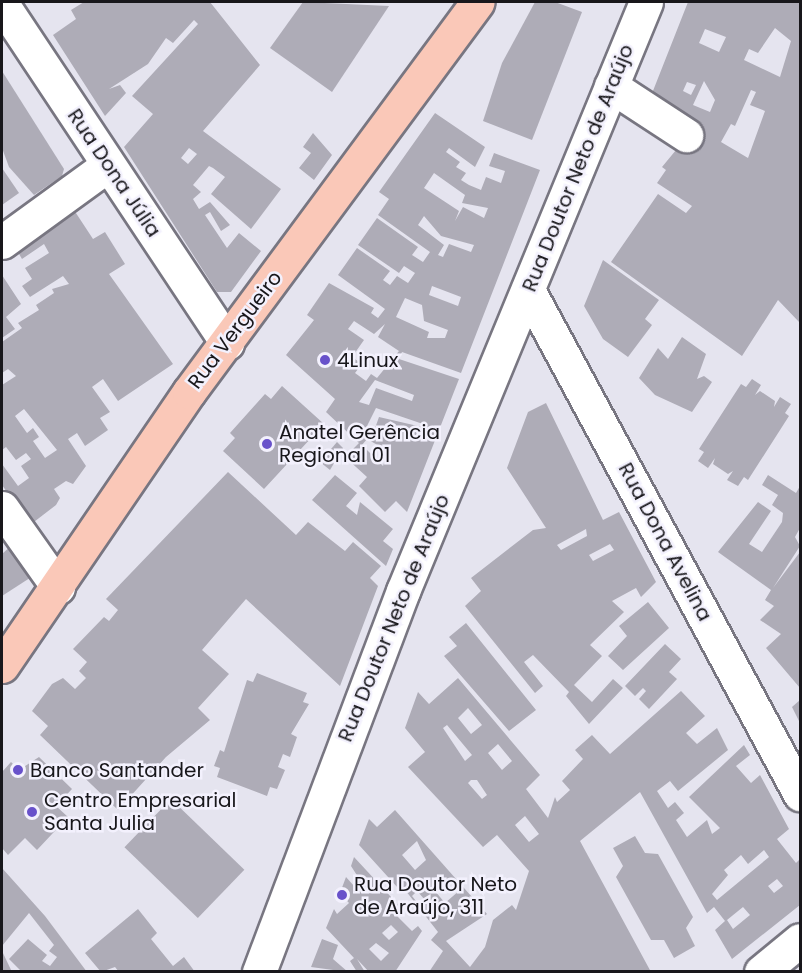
<!DOCTYPE html>
<meta charset="utf-8">
<style>
body{margin:0}
#map{position:relative;width:802px;height:973px;overflow:hidden;background:#e5e4ef;font-family:Poppins,sans-serif}
div>[style]{position:absolute}
.building>*{inset:0;background:#aeacb7;transform-origin:0 0}
.roads{filter:drop-shadow(2px 0 #787681) drop-shadow(-2px 0 #787681) drop-shadow(0 2px #787681) drop-shadow(0 -2px #787681)}
.minor>*{height:33px;margin:-16.5px;padding:0 16.5px;transform-origin:16.5px;border-radius:16.5px;background:#fff}
.major>*{height:33px;margin:-16.5px;padding:0 16.5px;transform-origin:16.5px;border-radius:16.5px;background:#fac8b8}
.dots>*{width:16px;height:16px;translate:-50% -50%;box-sizing:border-box;border:3px solid #f3f1fd;border-radius:50%}
span{translate:-50% -50%;white-space:nowrap;text-align:center;line-height:1.15;-webkit-text-stroke:5px #f3f1fd;paint-order:stroke}
.street-label{font-size:20px;color:#18171b}
.poi-label{font-size:20px;color:#18171b}
.left{translate:0 -50%;text-align:left}
.frame{position:absolute;inset:0;border:3px solid #18171b;pointer-events:none}
</style>
<div id="map">
<div class="building">
<div style="clip-path:polygon(evenodd,84px 2px,210px 2px,260px 65px,203px 131px,281px 189px,251px 229px,211px 194px,225px 177px,213px 168px,209px 166px,193px 185px,201px 192px,193px 199px,199px 209px,210px 202px,230px 225px,221px 231px,210px 212px,205px 215px,227px 248px,239px 233px,261px 251px,231px 292px,217px 292px,124px 147px,153px 114px,132px 96px,198px 24px,194px 20px,173px 43px,166px 38px,148px 64px,109px 89px,120px 85px,126px 93px,105px 116px,53px 35px,76px 19px,71px 10px,84px 2px,189px 148px,197px 154px,188px 164px,181px 158px,189px 148px)"></div>
<div style="clip-path:polygon(303px 2px,389px 6px,332px 92px,270px 48px)"></div>
<div style="clip-path:polygon(535px 2px,555px 2px,582px 12px,532px 140px,483px 121px,502px 63px)"></div>
<div style="clip-path:polygon(evenodd,688px 2px,800px 2px,800px 323px,778px 300px,742px 356px,611px 262px,658px 194px,686px 213px,692px 206px,657px 183px,666px 170px,662px 167px,695px 127px,649px 101px,688px 2px,775px 28px,791px 41px,780px 77px,744px 60px,749px 49px,758px 53px,775px 28px,688px 2px,705px 29px,726px 37px,719px 52px,699px 43px,705px 29px,688px 2px,704px 81px,715px 100px,710px 112px,693px 105px,704px 81px,688px 2px,687px 82px,696px 85px,691px 95px,683px 91px,687px 82px,688px 2px,751px 90px,756px 92px,750px 105px,765px 111px,748px 158px,721px 142px,731px 124px,735px 126px,751px 90px)"></div>
<div style="clip-path:polygon(2px 71px,64px 169px,62px 176px,34px 195px,9px 167px,2px 148px)"></div>
<div style="clip-path:polygon(evenodd,435px 113px,485px 147px,475px 167px,449px 148px,446px 152px,460px 162px,456px 167px,466px 173px,461px 180px,469px 185px,481px 190px,486px 177px,501px 183px,505px 171px,489px 166px,494px 153px,540px 170px,461px 373px,402px 352px,399px 359px,459px 379px,407px 512px,396px 501px,385px 512px,359px 486px,367px 477px,345px 457px,359px 443px,326px 412px,335px 399px,286px 355px,314px 320px,307px 315px,329px 283px,374px 308px,371px 313px,378px 318px,385px 309px,338px 275px,357px 248px,390px 271px,383px 280px,390px 285px,397px 276px,408px 283px,415px 273px,404px 266px,399px 273px,358px 245px,377px 218px,418px 247px,412px 255px,423px 262px,430px 252px,378px 215px,389px 199px,379px 192px,435px 113px,434px 173px,465px 195px,462px 203px,488px 208px,484px 218px,463px 207px,455px 221px,459px 211px,424px 188px,434px 173px,435px 113px,424px 216px,441px 236px,474px 245px,471px 252px,449px 244px,443px 257px,438px 255px,444px 245px,418px 225px,424px 216px,435px 113px,432px 286px,461px 297px,458px 306px,429px 295px,432px 286px,435px 113px,405px 298px,422px 305px,424px 321px,448px 330px,445px 338px,427px 338px,429px 332px,396px 317px,405px 298px,435px 113px,354px 321px,374px 334px,385px 324px,378px 337px,399px 351px,377px 378px,371px 374px,366px 381px,355px 373px,362px 364px,352px 357px,364px 340px,348px 329px,354px 321px,435px 113px,375px 380px,414px 395px,412px 401px,376px 388px,369px 405px,359px 402px,375px 380px,435px 113px,376px 408px,423px 424px,422px 427px,379px 417px,374px 431px,366px 428px,376px 408px,435px 113px,367px 439px,388px 451px,383px 466px,362px 445px,367px 439px)"></div>
<div style="clip-path:polygon(313px 133px,332px 155px,314px 180px,299px 168px,311px 153px,303px 147px)"></div>
<div style="clip-path:polygon(2px 168px,19px 193px,2px 205px)"></div>
<div style="clip-path:polygon(evenodd,72px 207px,93px 239px,105px 232px,125px 264px,109px 274px,173px 364px,118px 401px,103px 379px,92px 387px,110px 412px,100px 418px,108px 430px,85px 446px,77px 433px,68px 439px,86px 466px,73px 484px,66px 481px,54px 489px,60px 498px,56px 505px,30px 525px,2px 485px,2px 464px,18px 486px,29px 478px,21px 466px,31px 459px,26px 453px,16px 460px,6px 447px,2px 450px,2px 385px,16px 376px,8px 369px,2px 373px,2px 342px,22px 328px,18px 323px,39px 310px,36px 305px,54px 293px,52px 289px,69px 284px,63px 276px,30px 297px,22px 286px,32px 279px,25px 268px,49px 253px,44px 244px,22px 259px,15px 247px,72px 207px,24px 409px,57px 450px,45px 458px,33px 441px,39px 437px,33px 428px,27px 433px,15px 416px,24px 409px)"></div>
<div style="clip-path:polygon(603px 260px,659px 300px,645px 319px,652px 325px,628px 357px,603px 339px,584px 306px)"></div>
<div style="clip-path:polygon(2px 275px,21px 304px,6px 317px,15px 329px,2px 338px)"></div>
<div style="clip-path:polygon(682px 337px,706px 354px,697px 379px,704px 376px,712px 382px,692px 412px,655px 395px,639px 378px,658px 348px,668px 359px)"></div>
<div style="clip-path:polygon(752px 379px,761px 385px,755px 395px,760px 391px,775px 401px,774px 407px,780px 397px,791px 404px,785px 413px,789px 416px,748px 480px,744px 477px,738px 486px,727px 480px,733px 471px,728px 474px,713px 464px,715px 458px,708px 468px,698px 461px,704px 452px,699px 449px,741px 384px,746px 387px)"></div>
<div style="clip-path:polygon(282px 386px,324px 424px,264px 489px,223px 451px,235px 438px,230px 433px,265px 394px,271px 399px)"></div>
<div style="clip-path:polygon(evenodd,546px 403px,603px 520px,619px 512px,656px 582px,641px 597px,636px 588px,612px 601px,624px 612px,590px 645px,602px 656px,574px 685px,592px 702px,613px 679px,623px 688px,589px 724px,566px 696px,569px 692px,533px 655px,524px 662px,543px 686px,535px 693px,465px 606px,481px 591px,471px 578px,533px 530px,546px 528px,507px 468px,528px 412px,546px 403px,586px 529px,587px 536px,561px 550px,557px 545px,586px 529px,546px 403px,610px 544px,614px 550px,593px 561px,589px 555px,610px 544px)"></div>
<div style="clip-path:polygon(337px 442px,343px 448px,330px 470px,320px 462px)"></div>
<div style="clip-path:polygon(228px 472px,296px 535px,308px 522px,345px 551px,353px 542px,381px 566px,370px 578px,378px 586px,340px 686px,246px 599px,202px 650px,229px 674px,198px 708px,210px 720px,166px 757px,118px 810px,40px 735px,48px 726px,32px 711px,52px 684px,63px 678px,75px 689px,86px 678px,79px 671px,87px 662px,73px 649px,104px 617px,109px 621px,118px 610px,106px 599px)"></div>
<div style="clip-path:polygon(335px 475px,357px 493px,346px 506px,357px 515px,360px 502px,393px 529px,383px 541px,393px 549px,386px 566px,312px 500px)"></div>
<div style="clip-path:polygon(768px 475px,796px 493px,800px 486px,800px 528px,795px 537px,800px 546px,773px 588px,800px 552px,800px 688px,766px 648px,781px 634px,760px 620px,774px 606px,765px 600px,771px 590px,718px 552px,758px 502px,771px 511px,749px 544px,762px 552px,782px 522px,783px 513px,772px 505px,778px 495px,762px 485px)"></div>
<div style="clip-path:polygon(12px 545px,36px 574px,2px 596px,2px 554px)"></div>
<div style="clip-path:polygon(648px 602px,669px 628px,623px 670px,608px 656px,627px 636px,619px 626px)"></div>
<div style="clip-path:polygon(466px 623px,536px 710px,509px 731px,444px 656px,457px 646px,449px 637px)"></div>
<div style="clip-path:polygon(665px 644px,681px 659px,669px 672px,677px 679px,649px 709px,639px 699px,646px 691px,643px 688px,635px 696px,625px 686px)"></div>
<div style="clip-path:polygon(257px 673px,307px 693px,303px 702px,309px 704px,291px 734px,297px 737px,290px 757px,283px 754px,278px 767px,285px 770px,277px 789px,270px 787px,267px 796px,217px 777px,220px 768px,214px 766px,220px 750px,224px 752px,247px 680px,253px 682px)"></div>
<div style="clip-path:polygon(evenodd,458px 678px,540px 775px,526px 789px,548px 818px,555px 797px,557px 802px,570px 790px,562px 781px,583px 759px,575px 750px,592px 735px,610px 754px,681px 691px,705px 716px,686px 733px,697px 744px,717px 728px,728px 750px,678px 791px,670px 781px,657px 791px,668px 808px,675px 802px,684px 813px,676px 820px,687px 837px,707px 820px,712px 834px,720px 828px,689px 797px,744px 745px,750px 755px,736px 766px,751px 783px,760px 775px,789px 829px,777px 839px,796px 863px,800px 859px,800px 905px,732px 959px,715px 930px,725px 921px,714px 907px,707px 913px,640px 792px,580px 841px,651px 972px,429px 972px,443px 951px,431px 940px,438px 932px,402px 886px,398px 888px,359px 845px,369px 819px,377px 827px,395px 810px,487px 914px,446px 941px,470px 967px,485px 947px,493px 920px,512px 905px,516px 910px,529px 871px,497px 835px,483px 847px,408px 767px,425px 752px,405px 728px,418px 692px,429px 704px,458px 678px,468px 708px,482px 725px,471px 734px,458px 718px,468px 708px,458px 678px,447px 725px,472px 755px,465px 761px,443px 728px,447px 725px,458px 678px,498px 744px,512px 761px,502px 770px,488px 753px,498px 744px,458px 678px,471px 780px,477px 780px,487px 795px,482px 799px,468px 783px,471px 780px,458px 678px,525px 816px,539px 834px,529px 842px,515px 825px,525px 816px,458px 678px,417px 841px,426px 860px,415px 870px,402px 855px,417px 841px,458px 678px,764px 850px,769px 857px,717px 900px,712px 894px,728px 875px,724px 870px,741px 855px,748px 864px,764px 850px,458px 678px,450px 878px,460px 890px,445px 903px,435px 891px,450px 878px,458px 678px,777px 879px,783px 886px,774px 893px,768px 886px,777px 879px,458px 678px,417px 891px,426px 901px,420px 906px,412px 896px,417px 891px,458px 678px,743px 907px,750px 915px,733px 929px,727px 920px,743px 907px)"></div>
<div style="clip-path:polygon(800px 700px,800px 723px,792px 707px)"></div>
<div style="clip-path:polygon(39px 757px,72px 789px,56px 806px,68px 817px,37px 850px,25px 838px,8px 855px,2px 848px,2px 772px,11px 762px,19px 770px)"></div>
<div style="left:171px;top:799px;width:102px;height:67px;rotate:44deg"></div>
<div style="clip-path:polygon(635px 836px,645px 853px,658px 854px,693px 917px,686px 928px,695px 946px,674px 958px,664px 940px,651px 940px,616px 877px,623px 866px,613px 848px)"></div>
<div style="clip-path:polygon(evenodd,354px 857px,404px 911px,398px 917px,412px 931px,418px 926px,422px 931px,395px 972px,369px 972px,357px 959px,365px 972px,357px 972px,350px 961px,354px 958px,326px 928px,334px 909px,337px 914px,349px 903px,340px 893px,346px 877px,354px 886px,360px 880px,351px 866px,354px 857px,391px 925px,398px 932px,389px 940px,382px 933px,391px 925px,354px 857px,376px 943px,389px 953px,381px 961px,369px 949px,376px 943px)"></div>
<div style="clip-path:polygon(2px 868px,45px 916px,87px 972px,22px 972px,9px 959px,28px 939px,47px 955px,42px 961px,50px 966px,57px 957px,49px 951px,54px 945px,29px 913px,2px 946px)"></div>
<div style="clip-path:polygon(138px 909px,157px 933px,151px 939px,173px 966px,184px 957px,195px 972px,119px 972px,115px 967px,101px 972px,85px 953px)"></div>
<div style="clip-path:polygon(322px 939px,338px 945px,333px 959px,348px 972px,311px 967px)"></div>
<div style="clip-path:polygon(2px 951px,12px 972px,2px 972px)"></div>
</div>
<div class="roads">
<div class="minor">
<div style="left:2px;top:4px;width:407px;rotate:56.4deg"></div>
<div style="left:611px;top:86px;width:90px;rotate:33.2deg"></div>
<div style="left:2px;top:242px;width:131px;rotate:-36deg"></div>
<div style="left:528px;top:290px;width:573px;rotate:61.65deg"></div>
<div style="left:2px;top:508px;width:97px;rotate:54.7deg"></div>
<div style="left:259px;top:972px;width:407px;rotate:-69.3deg"></div>
<div style="left:403px;top:591px;width:637px;rotate:-67.58deg"></div>
<div style="left:761px;top:972px;width:50px;rotate:-39.4deg"></div>
</div>
<div class="major">
<div style="left:2px;top:666px;width:332px;rotate:-55.7deg"></div>
<div style="left:189px;top:392px;width:485px;rotate:-53.5deg"></div>
</div>
</div>
<div class="dots">
<div style="left:325px;top:360px;background:#6851ca"></div>
<div style="left:267px;top:444px;background:#6851ca"></div>
<div style="left:18px;top:770px;background:#6851ca"></div>
<div style="left:32px;top:812px;background:#6851ca"></div>
<div style="left:342px;top:895px;background:#6851ca"></div>
</div>
<div class="street-label">
<span style="left:578px;top:168px;rotate:-68deg">Rua Doutor Neto de Araújo</span>
<span style="left:114px;top:173px;rotate:56deg">Rua Dona Júlia</span>
<span style="left:235px;top:330px;rotate:-53deg">Rua Vergueiro</span>
<span style="left:665px;top:542px;rotate:62deg">Rua Dona Avelina</span>
<span style="left:394px;top:618px;rotate:-68deg">Rua Doutor Neto de Araújo</span>
</div>
<div class="poi-label">
<span class="left" style="left:337px;top:360px">4Linux</span>
<span class="left" style="left:279px;top:444px">Anatel Gerência<br>Regional 01</span>
<span class="left" style="left:30px;top:770px">Banco Santander</span>
<span class="left" style="left:44px;top:812px">Centro Empresarial<br>Santa Julia</span>
<span class="left" style="left:354px;top:896px">Rua Doutor Neto<br>de Araújo, 311</span>
</div>
<div class="frame"></div>
</div>
